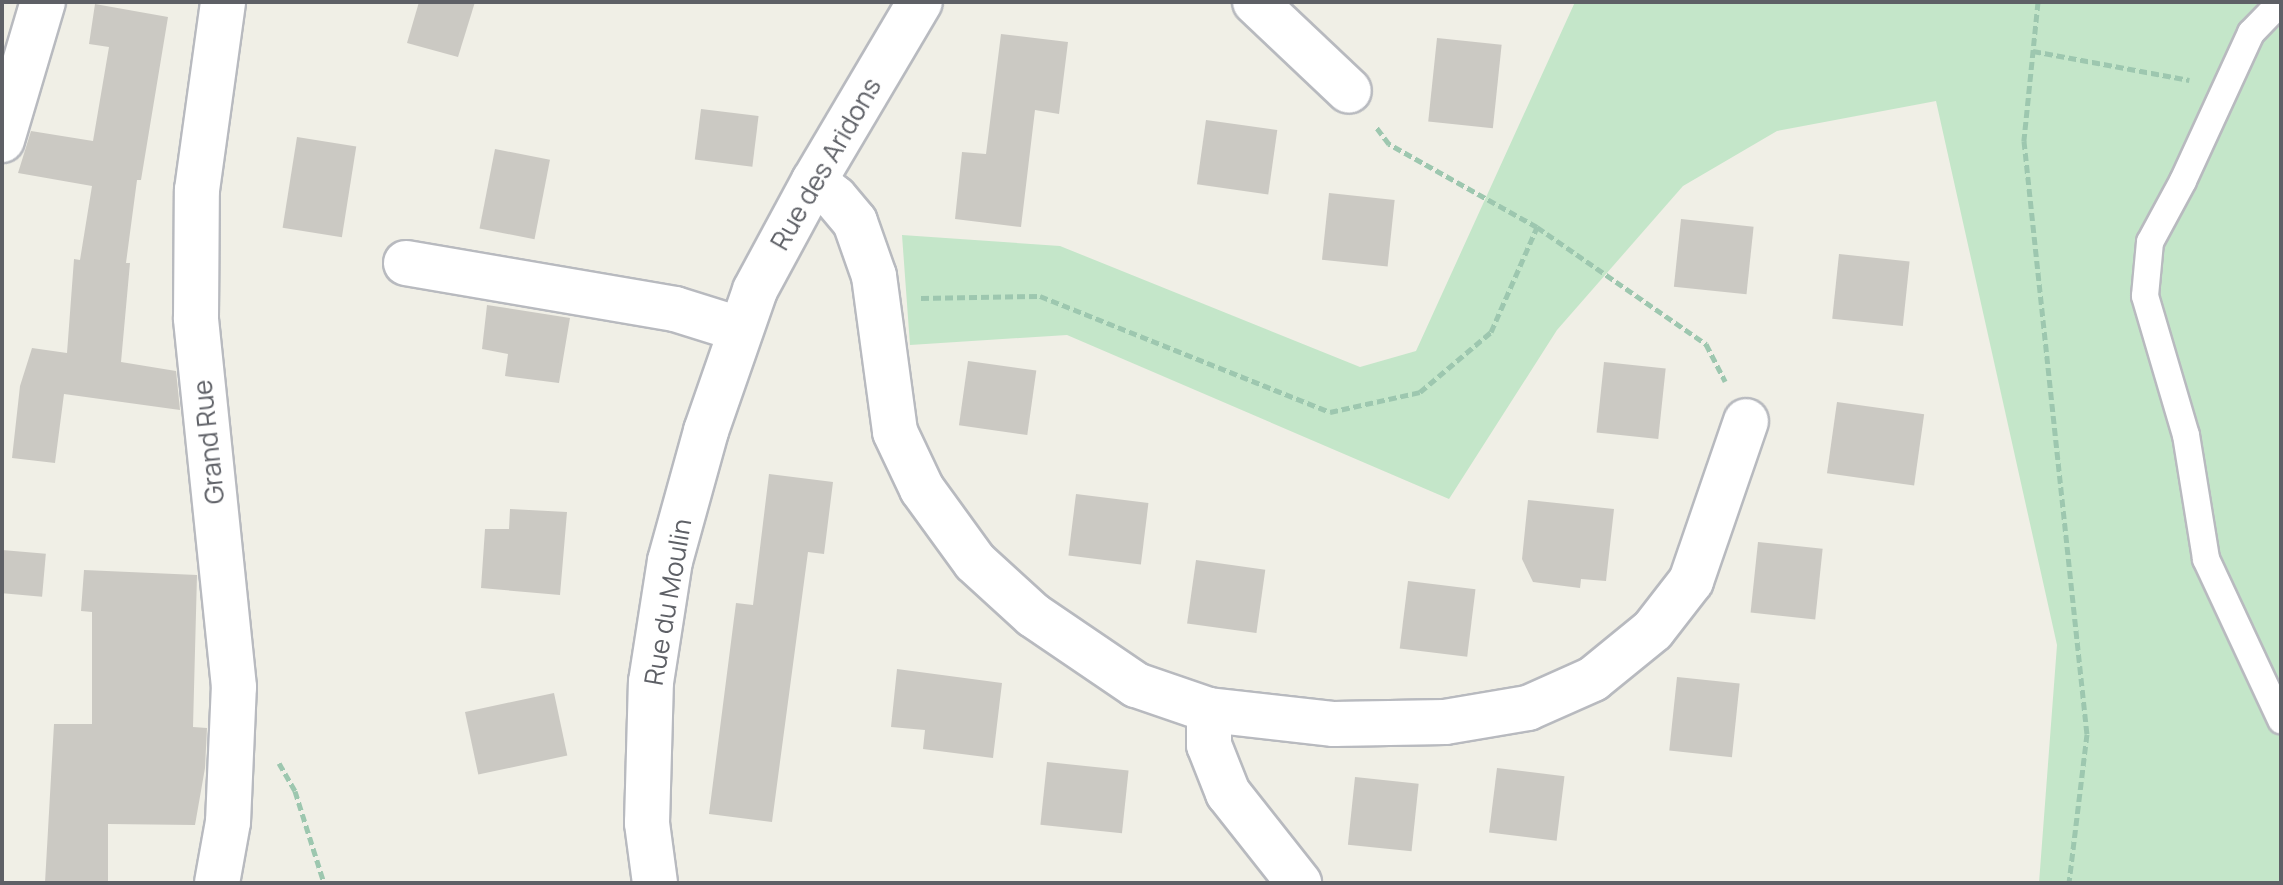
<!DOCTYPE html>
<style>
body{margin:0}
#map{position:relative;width:2283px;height:885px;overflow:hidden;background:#f0efe6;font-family:Manrope,sans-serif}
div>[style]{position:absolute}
.green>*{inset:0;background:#c4e6c9}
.building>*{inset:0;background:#cbc9c3;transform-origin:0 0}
.path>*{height:5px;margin-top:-2.5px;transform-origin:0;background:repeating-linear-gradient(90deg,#9dc7af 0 8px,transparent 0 12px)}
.roads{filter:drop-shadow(2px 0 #b8babf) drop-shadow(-2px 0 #b8babf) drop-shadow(0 2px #b8babf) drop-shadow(0 -2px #b8babf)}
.service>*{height:26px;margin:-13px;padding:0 13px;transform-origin:13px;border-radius:13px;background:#fff}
.minor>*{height:44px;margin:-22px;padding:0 22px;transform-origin:22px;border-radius:22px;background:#fff}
.tertiary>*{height:44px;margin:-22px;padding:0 22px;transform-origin:22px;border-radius:22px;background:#fff}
span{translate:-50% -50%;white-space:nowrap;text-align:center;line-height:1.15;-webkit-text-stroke:6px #fff;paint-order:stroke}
.street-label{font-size:26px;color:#5e6066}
.frame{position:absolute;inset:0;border:4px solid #5e6066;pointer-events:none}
</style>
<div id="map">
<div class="green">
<div style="clip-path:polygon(1575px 2px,2281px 2px,2281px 883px,2039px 883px,2057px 645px,1936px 101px,1777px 131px,1683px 186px,1557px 330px,1449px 499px,1067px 335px,910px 345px,902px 235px,1060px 246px,1360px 367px,1416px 351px)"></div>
</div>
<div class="building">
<div style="clip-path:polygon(419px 2px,475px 2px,458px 57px,407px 43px)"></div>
<div style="clip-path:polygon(95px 4px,168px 17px,141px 180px,137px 180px,126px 263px,130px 263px,121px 362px,176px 371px,180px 410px,64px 394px,55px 463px,12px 458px,20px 386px,32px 348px,67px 353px,74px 259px,80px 260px,92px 186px,18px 173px,31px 131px,93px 141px,109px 47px,89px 44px)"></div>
<div style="clip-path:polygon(1001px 34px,1068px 42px,1059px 114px,1035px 110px,1021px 227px,955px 219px,962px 152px,986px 154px)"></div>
<div style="left:1437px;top:38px;width:65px;height:84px;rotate:6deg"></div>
<div style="left:701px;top:109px;width:58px;height:51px;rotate:7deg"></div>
<div style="left:1206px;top:120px;width:72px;height:65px;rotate:8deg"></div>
<div style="left:297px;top:137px;width:60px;height:92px;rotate:9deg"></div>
<div style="left:495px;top:149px;width:56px;height:81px;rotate:11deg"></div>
<div style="left:1329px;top:193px;width:66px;height:67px;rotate:6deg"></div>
<div style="left:1681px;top:219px;width:73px;height:68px;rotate:6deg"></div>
<div style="left:1839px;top:254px;width:71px;height:65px;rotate:6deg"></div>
<div style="clip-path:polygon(487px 305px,570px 318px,559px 383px,505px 376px,508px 354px,482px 349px)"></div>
<div style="left:968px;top:361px;width:69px;height:65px;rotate:8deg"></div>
<div style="left:1604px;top:362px;width:62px;height:71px;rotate:6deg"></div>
<div style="left:1837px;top:402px;width:88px;height:72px;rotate:8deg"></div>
<div style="clip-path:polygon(769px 474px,833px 482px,824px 554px,808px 552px,772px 822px,709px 814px,736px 603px,753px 605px)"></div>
<div style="left:1076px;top:494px;width:73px;height:62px;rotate:7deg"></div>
<div style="clip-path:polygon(1528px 500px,1614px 509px,1606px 581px,1581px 579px,1580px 588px,1533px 582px,1522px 559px)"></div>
<div style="clip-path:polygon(510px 509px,567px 512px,560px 595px,481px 588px,485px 529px,509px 529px)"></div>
<div style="left:1758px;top:542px;width:65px;height:71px;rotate:6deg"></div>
<div style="left:2px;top:550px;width:44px;height:43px;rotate:5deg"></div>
<div style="left:1196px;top:560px;width:70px;height:64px;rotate:8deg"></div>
<div style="clip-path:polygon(84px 570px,197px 575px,193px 727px,207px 728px,205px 768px,195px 825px,108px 824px,108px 883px,45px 883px,54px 724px,92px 724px,92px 612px,81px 611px)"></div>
<div style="left:1408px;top:581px;width:68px;height:68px;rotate:7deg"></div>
<div style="clip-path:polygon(897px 669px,1002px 683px,993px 758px,923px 749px,925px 730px,891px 727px)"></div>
<div style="left:1677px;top:677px;width:63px;height:74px;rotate:6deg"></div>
<div style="left:554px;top:693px;width:64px;height:91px;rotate:78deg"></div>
<div style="left:1047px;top:762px;width:82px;height:63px;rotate:6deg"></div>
<div style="left:1497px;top:768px;width:68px;height:65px;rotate:7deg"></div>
<div style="left:1355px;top:777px;width:64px;height:68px;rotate:6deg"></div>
</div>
<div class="path">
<div style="left:2038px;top:2px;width:140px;rotate:95.8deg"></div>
<div style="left:2024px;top:141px;width:596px;rotate:83.94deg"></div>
<div style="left:2087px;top:734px;width:150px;rotate:96.9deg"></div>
<div style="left:2033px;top:51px;width:159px;rotate:10.5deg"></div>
<div style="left:1537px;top:227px;width:206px;rotate:34.7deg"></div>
<div style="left:1706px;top:344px;width:42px;rotate:62.8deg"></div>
<div style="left:921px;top:298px;width:119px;rotate:-1deg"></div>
<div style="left:1040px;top:296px;width:312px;rotate:21.8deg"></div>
<div style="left:1330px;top:412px;width:92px;rotate:-12.5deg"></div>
<div style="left:1420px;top:392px;width:93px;rotate:-40.2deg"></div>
<div style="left:1491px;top:332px;width:115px;rotate:-66.3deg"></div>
<div style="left:1537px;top:227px;width:170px;rotate:-150.7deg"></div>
<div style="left:1389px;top:144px;width:21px;rotate:-127deg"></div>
<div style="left:279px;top:763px;width:32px;rotate:60deg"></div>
<div style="left:295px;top:791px;width:96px;rotate:72.5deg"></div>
</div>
<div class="roads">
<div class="service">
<div style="left:2281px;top:2px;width:43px;rotate:134.1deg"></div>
<div style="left:2251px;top:33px;width:163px;rotate:114.7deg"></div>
<div style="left:2183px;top:181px;width:69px;rotate:118.4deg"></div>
<div style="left:2150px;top:242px;width:54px;rotate:95.3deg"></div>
<div style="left:2145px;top:296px;width:145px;rotate:73.6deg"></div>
<div style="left:2186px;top:435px;width:126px;rotate:80.8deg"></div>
<div style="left:2206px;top:559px;width:178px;rotate:65deg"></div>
</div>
<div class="minor">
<div style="left:1255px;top:2px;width:129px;rotate:43.4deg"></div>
<div style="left:2px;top:140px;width:144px;rotate:-73.5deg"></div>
<div style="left:814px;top:181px;width:27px;rotate:39deg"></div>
<div style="left:835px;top:198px;width:31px;rotate:50deg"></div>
<div style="left:855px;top:222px;width:57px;rotate:70.6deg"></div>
<div style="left:874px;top:276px;width:157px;rotate:82.3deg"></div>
<div style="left:895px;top:432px;width:63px;rotate:64.7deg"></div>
<div style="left:922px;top:489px;width:90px;rotate:54deg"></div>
<div style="left:975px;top:562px;width:79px;rotate:42.4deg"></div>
<div style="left:1033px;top:615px;width:125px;rotate:34.2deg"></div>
<div style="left:1136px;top:685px;width:77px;rotate:18.9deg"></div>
<div style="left:1209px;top:710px;width:35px;rotate:90deg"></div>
<div style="left:1209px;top:745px;width:52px;rotate:68.4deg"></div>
<div style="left:1228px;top:793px;width:115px;rotate:51.7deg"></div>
<div style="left:406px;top:263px;width:273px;rotate:9.7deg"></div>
<div style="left:675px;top:309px;width:67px;rotate:17.4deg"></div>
<div style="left:1209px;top:710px;width:126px;rotate:6.4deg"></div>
<div style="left:1334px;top:724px;width:111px;rotate:-1deg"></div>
<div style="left:1445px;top:722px;width:84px;rotate:-9.6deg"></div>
<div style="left:1528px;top:708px;width:71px;rotate:-24deg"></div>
<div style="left:1593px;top:679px;width:77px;rotate:-39.2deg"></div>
<div style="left:1653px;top:630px;width:62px;rotate:-52.2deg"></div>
<div style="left:1691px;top:581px;width:169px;rotate:-71deg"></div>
<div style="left:655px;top:883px;width:61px;rotate:-97.6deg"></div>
<div style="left:647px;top:823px;width:141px;rotate:-88.4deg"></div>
<div style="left:651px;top:682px;width:122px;rotate:-81.1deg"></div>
<div style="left:670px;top:561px;width:135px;rotate:-74.5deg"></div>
<div style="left:706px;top:431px;width:149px;rotate:-70.8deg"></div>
<div style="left:755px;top:290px;width:124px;rotate:-61.6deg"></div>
<div style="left:814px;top:181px;width:208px;rotate:-59.4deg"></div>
</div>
<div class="tertiary">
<div style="left:217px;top:883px;width:62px;rotate:-79.8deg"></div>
<div style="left:228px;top:822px;width:135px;rotate:-87.5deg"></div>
<div style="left:234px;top:687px;width:371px;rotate:-95.9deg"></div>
<div style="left:196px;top:318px;width:128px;rotate:-89.6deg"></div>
<div style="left:197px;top:190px;width:190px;rotate:-82.1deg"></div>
</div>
</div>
<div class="street-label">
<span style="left:826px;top:164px;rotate:-60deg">Rue des Aridons</span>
<span style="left:209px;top:442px;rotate:-96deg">Grand Rue</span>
<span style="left:668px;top:602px;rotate:-80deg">Rue du Moulin</span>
</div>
<div class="frame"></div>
</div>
